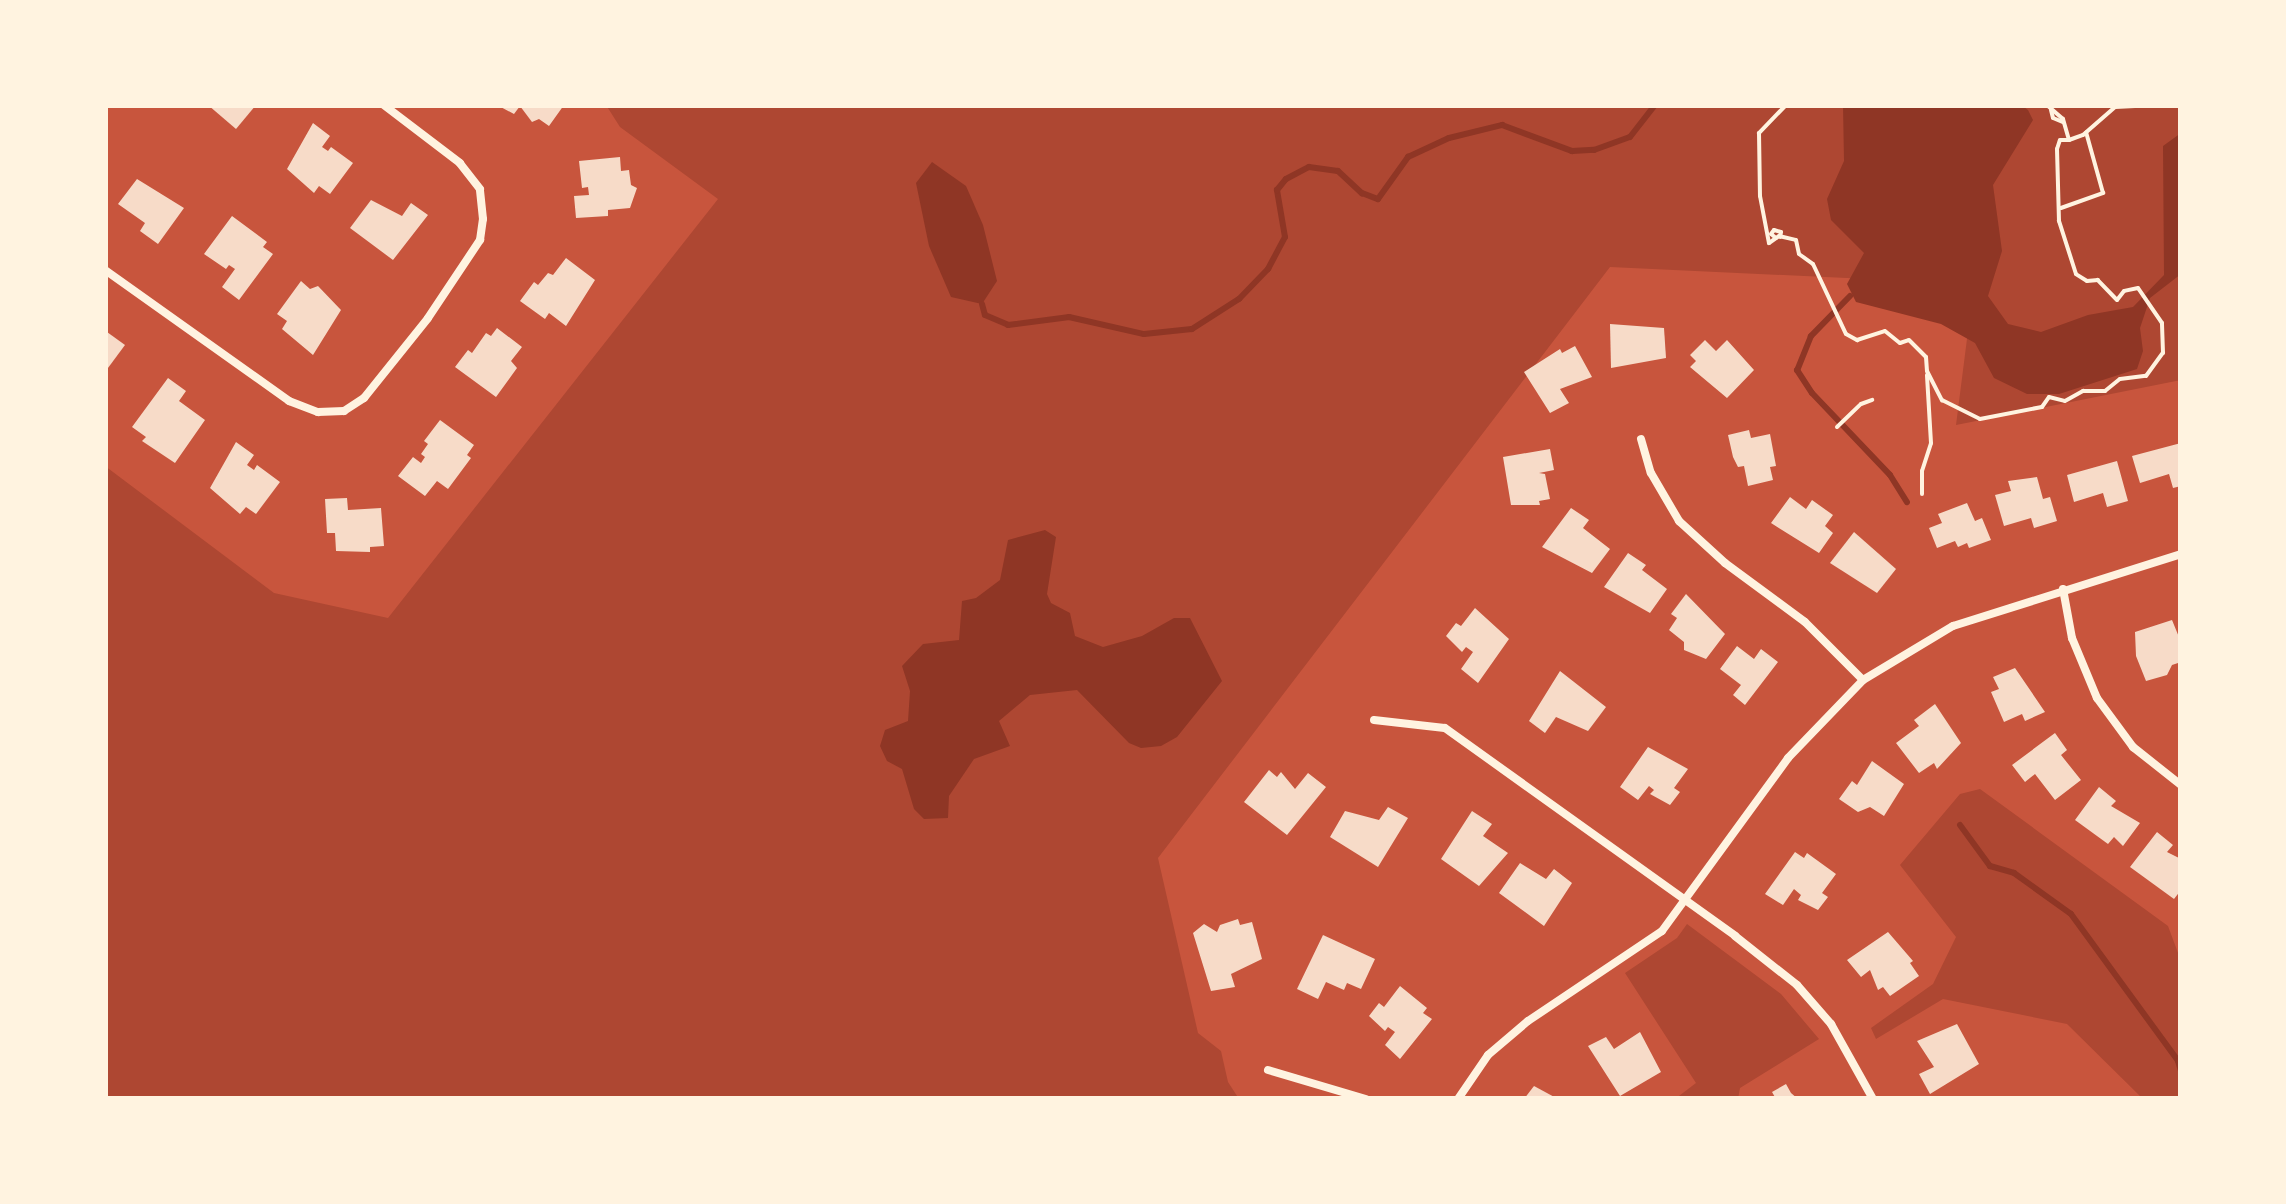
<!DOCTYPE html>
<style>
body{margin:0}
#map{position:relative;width:2286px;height:1204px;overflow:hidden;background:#c8553d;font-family:"DejaVu Sans",sans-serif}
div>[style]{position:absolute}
.green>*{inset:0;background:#ae4732}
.water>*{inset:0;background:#8f3625}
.stream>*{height:6px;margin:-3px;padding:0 3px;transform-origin:3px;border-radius:3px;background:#8f3625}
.building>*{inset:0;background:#f7dbc8}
.path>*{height:4px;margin:-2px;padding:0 2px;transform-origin:2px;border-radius:2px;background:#fff3e0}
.minor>*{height:8px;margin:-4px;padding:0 4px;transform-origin:4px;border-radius:4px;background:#fff3e0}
span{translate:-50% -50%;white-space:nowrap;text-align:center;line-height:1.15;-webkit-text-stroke:9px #fff3e0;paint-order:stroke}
.frame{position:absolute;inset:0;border:108px solid #fff3e0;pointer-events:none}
</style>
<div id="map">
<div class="green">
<div style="clip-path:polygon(606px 105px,2181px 105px,2181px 380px,1956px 425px,1974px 284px,1610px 267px,1158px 858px,1198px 1033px,1221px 1051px,1228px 1082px,1239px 1099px,105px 1099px,105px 466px,274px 593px,388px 618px,718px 199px,620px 127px)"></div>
<div style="clip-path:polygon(1980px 789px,2168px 926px,2181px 961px,2181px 1099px,2143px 1099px,2067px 1024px,1943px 999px,1876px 1039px,1871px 1028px,1933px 984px,1956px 937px,1900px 865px,1960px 794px)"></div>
<div style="clip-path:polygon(1687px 924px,1781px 994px,1819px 1039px,1740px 1088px,1738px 1099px,1675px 1099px,1696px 1083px,1625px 973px,1677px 938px)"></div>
</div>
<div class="water">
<div style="clip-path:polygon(1843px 105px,2021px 105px,2028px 110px,2033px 120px,1993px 185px,2002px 251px,1988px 296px,2008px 324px,2041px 332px,2088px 315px,2133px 307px,2164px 275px,2163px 146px,2181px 133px,2181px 274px,2150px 298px,2140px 328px,2143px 351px,2137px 369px,2059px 394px,2027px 394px,1994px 378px,1975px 343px,1941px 324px,1856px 302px,1847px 284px,1864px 253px,1831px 220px,1827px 199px,1844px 161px)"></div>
<div style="clip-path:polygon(932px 162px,966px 186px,983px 225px,997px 281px,982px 304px,951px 297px,929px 246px,916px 183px)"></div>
<div style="clip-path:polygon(1045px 530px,1056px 537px,1047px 594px,1051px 603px,1070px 613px,1075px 636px,1103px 647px,1142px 636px,1174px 618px,1190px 618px,1222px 681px,1177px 737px,1161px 746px,1141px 748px,1129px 743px,1077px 690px,1030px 695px,999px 721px,1010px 746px,974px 759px,949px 796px,948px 818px,924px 819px,914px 809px,902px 769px,887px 761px,880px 746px,885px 730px,908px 721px,910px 691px,902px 666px,923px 644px,959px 640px,962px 601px,976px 598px,1000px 580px,1008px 540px)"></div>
</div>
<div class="stream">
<div style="left:1850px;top:296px;width:56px;rotate:134.3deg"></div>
<div style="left:1811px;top:336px;width:37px;rotate:112deg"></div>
<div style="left:1797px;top:370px;width:27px;rotate:57deg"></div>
<div style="left:1812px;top:393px;width:113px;rotate:46.4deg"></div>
<div style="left:1890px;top:475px;width:32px;rotate:58deg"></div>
<div style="left:982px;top:304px;width:11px;rotate:75deg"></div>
<div style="left:985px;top:315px;width:25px;rotate:23deg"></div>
<div style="left:1008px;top:325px;width:62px;rotate:-7.5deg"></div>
<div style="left:1069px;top:317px;width:77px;rotate:12.8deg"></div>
<div style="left:1144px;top:334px;width:48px;rotate:-5.9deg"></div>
<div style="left:1192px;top:329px;width:56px;rotate:-32.6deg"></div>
<div style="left:1239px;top:299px;width:42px;rotate:-46deg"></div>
<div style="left:1268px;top:269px;width:36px;rotate:-62deg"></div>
<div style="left:1285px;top:237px;width:48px;rotate:-99.7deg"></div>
<div style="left:1277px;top:190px;width:14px;rotate:-51deg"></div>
<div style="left:1286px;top:179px;width:26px;rotate:-28deg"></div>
<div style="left:1309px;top:167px;width:29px;rotate:8deg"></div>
<div style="left:1338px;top:171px;width:33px;rotate:43deg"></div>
<div style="left:1362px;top:193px;width:17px;rotate:21deg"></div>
<div style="left:1378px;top:199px;width:52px;rotate:-54.5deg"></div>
<div style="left:1408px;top:157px;width:45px;rotate:-24.9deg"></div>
<div style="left:1449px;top:138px;width:55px;rotate:-13.8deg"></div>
<div style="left:1502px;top:125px;width:75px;rotate:20.4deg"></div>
<div style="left:1572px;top:151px;width:22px;rotate:-3deg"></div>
<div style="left:1594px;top:150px;width:38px;rotate:-20deg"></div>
<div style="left:1630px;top:137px;width:41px;rotate:-52deg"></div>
<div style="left:1960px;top:825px;width:51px;rotate:53.8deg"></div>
<div style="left:1990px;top:866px;width:25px;rotate:16deg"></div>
<div style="left:2014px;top:873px;width:70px;rotate:35.7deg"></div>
<div style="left:2071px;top:914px;width:182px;rotate:53.9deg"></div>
<div style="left:2178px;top:1061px;width:10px;rotate:73deg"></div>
</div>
<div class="building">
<div style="clip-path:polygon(208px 105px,256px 105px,236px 129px)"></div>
<div style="clip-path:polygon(497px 105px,564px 105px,549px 126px,539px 119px,532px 122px,520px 106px,514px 114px)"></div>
<div style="clip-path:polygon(313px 123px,330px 136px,322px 147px,328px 151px,331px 147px,353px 163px,330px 194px,319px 186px,314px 193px,287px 169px)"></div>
<div style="clip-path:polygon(620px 157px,621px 171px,629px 170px,631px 185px,637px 188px,630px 208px,608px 210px,608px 216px,576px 218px,574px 196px,589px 195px,588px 187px,582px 188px,579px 161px)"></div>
<div style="clip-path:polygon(137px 179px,184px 208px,158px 244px,140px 231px,145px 223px,118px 204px)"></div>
<div style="clip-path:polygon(371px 200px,402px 216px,411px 203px,428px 215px,393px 260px,350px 228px)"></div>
<div style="clip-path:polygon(232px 216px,267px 242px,263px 247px,273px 254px,239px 300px,222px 287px,235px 269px,229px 265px,226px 269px,204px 254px)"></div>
<div style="clip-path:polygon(566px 258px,595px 280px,566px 326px,549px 313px,545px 319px,520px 301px,534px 282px,538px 285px,548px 273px,553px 275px)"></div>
<div style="clip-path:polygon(301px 281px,310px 289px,318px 286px,341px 310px,313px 355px,282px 329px,287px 321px,277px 314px)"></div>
<div style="clip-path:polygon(1610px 324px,1664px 328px,1666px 358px,1611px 368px)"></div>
<div style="clip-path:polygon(497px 328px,522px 347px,511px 361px,517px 368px,496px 397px,455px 367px,468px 350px,472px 353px,486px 333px,491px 336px)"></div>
<div style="clip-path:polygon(107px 332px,125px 345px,105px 372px,105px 334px)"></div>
<div style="clip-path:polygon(1705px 340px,1716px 351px,1727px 340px,1754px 370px,1727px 398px,1690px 367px,1696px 361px,1690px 355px)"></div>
<div style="clip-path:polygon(1575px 346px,1592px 377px,1560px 389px,1569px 403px,1550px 413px,1524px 372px,1560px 349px,1562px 353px)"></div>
<div style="clip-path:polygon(168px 378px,186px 391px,179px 401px,205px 420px,175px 463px,142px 441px,146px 437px,132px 427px)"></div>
<div style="clip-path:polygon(440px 420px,474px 445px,467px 455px,471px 458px,448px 489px,437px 481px,425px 496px,398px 476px,413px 457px,421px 463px,425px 457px,421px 454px,428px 444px,424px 441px)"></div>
<div style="clip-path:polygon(1749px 430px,1751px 438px,1770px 434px,1776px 466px,1770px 467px,1773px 480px,1748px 486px,1744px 466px,1738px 467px,1733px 457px,1728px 435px)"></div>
<div style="clip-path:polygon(236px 442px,254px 455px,247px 465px,254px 470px,257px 465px,280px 482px,256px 514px,246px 507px,240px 514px,210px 488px)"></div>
<div style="clip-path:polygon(2181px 443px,2181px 486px,2173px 488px,2169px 474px,2140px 483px,2132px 456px)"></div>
<div style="clip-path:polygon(1550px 449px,1554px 470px,1539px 473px,1545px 474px,1550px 499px,1539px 501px,1540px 505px,1511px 505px,1503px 457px)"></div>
<div style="clip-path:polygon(2117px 461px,2128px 501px,2107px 507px,2103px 493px,2074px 502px,2067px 475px)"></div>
<div style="clip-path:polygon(2037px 477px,2043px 499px,2050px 497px,2057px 521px,2034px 528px,2031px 518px,2004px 526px,1995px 495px,2011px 491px,2008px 481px)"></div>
<div style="clip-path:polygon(1790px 497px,1806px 509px,1812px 500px,1833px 515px,1825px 526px,1833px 533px,1819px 553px,1771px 523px)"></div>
<div style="clip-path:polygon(347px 498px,348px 510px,381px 508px,384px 546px,370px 547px,370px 552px,336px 551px,335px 533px,327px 533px,325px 499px)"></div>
<div style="clip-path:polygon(1967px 503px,1975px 521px,1982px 518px,1991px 540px,1969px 548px,1967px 543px,1958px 547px,1955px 541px,1937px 548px,1929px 528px,1942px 523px,1938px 514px)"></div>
<div style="clip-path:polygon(1571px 508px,1589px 520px,1583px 528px,1610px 549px,1592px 573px,1542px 547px)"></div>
<div style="clip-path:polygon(1854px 532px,1896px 569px,1877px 593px,1830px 563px)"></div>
<div style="clip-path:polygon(1628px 553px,1646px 565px,1642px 570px,1667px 589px,1650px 613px,1604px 587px)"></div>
<div style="clip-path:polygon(1686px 594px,1725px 634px,1706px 659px,1684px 650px,1684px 642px,1669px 630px,1677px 618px,1671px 614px)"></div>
<div style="clip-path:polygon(1475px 608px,1509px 639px,1478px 683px,1461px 669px,1473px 652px,1466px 647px,1462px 652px,1446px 636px,1456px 623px,1461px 626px)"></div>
<div style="clip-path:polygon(2172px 620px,2181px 642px,2181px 662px,2172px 665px,2167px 675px,2146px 681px,2136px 656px,2135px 632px)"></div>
<div style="clip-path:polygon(1737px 646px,1754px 659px,1761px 649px,1778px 662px,1745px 705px,1733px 695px,1741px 685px,1720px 669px)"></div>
<div style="clip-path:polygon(2015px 668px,2045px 712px,2025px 721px,2022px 714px,2004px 722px,1991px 692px,1999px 689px,1993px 677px)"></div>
<div style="clip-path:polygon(1560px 671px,1606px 707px,1588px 731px,1556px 717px,1545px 733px,1529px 721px)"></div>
<div style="clip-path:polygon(1935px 704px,1961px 743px,1937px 769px,1934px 763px,1919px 773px,1896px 743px,1919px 726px,1914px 720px)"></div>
<div style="clip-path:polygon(2055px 733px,2067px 750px,2061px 755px,2081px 780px,2055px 800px,2035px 774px,2025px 782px,2012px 765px)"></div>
<div style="clip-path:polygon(1648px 747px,1688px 769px,1674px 788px,1680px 792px,1670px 805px,1650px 794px,1654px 790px,1649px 786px,1638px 800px,1620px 787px)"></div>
<div style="clip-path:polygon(1872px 761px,1904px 784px,1884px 816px,1870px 807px,1858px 812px,1839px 799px,1852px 781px,1857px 785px)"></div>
<div style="clip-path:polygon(1269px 770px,1277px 777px,1281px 772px,1295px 789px,1308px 773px,1326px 787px,1287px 835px,1244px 802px)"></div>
<div style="clip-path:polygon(2099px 787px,2116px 801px,2111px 806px,2140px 823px,2123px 846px,2114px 837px,2108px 844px,2075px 820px)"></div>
<div style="clip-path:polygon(1388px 807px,1408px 818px,1378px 867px,1330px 837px,1345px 811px,1379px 820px)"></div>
<div style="clip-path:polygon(1472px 811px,1492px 824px,1483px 836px,1508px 853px,1479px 886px,1441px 859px)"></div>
<div style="clip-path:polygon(2157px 832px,2173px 845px,2167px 852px,2181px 859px,2181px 890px,2174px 899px,2130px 867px)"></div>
<div style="clip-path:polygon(1795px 852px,1804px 858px,1807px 853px,1836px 874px,1822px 893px,1828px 897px,1818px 910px,1798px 900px,1801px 895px,1794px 889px,1783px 905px,1765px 894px)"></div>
<div style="clip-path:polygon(1520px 863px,1546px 879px,1554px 869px,1572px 883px,1544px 926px,1499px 893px)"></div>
<div style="clip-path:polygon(1238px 919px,1240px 925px,1252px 922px,1262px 959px,1231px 974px,1235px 987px,1211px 991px,1193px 933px,1204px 924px,1217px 932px,1220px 925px)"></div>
<div style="clip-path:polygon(1888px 932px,1913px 961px,1910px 963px,1919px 976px,1890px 996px,1883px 987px,1878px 990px,1870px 970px,1861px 977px,1847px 960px)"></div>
<div style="clip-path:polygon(1323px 935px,1375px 959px,1361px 989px,1347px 983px,1344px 990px,1326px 982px,1318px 999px,1297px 989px)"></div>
<div style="clip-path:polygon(1400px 986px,1427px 1008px,1423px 1013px,1432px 1019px,1400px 1059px,1385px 1045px,1395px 1032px,1388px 1027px,1385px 1031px,1369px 1016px,1379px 1003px,1384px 1007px)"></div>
<div style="clip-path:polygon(1957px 1024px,1979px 1064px,1930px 1094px,1919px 1074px,1934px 1067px,1917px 1041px)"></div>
<div style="clip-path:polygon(1640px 1032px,1661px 1072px,1620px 1096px,1588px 1046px,1606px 1037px,1614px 1049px)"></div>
<div style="clip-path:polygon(1786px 1084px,1791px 1093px,1798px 1099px,1776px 1099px,1772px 1092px)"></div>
<div style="clip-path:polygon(1534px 1086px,1558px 1099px,1524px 1099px)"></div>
</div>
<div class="path">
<div style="left:1786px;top:105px;width:39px;rotate:134deg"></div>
<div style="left:1759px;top:133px;width:63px;rotate:89.1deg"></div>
<div style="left:1760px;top:196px;width:48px;rotate:79.2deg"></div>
<div style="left:1769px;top:243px;width:12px;rotate:-35deg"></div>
<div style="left:1779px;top:236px;width:17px;rotate:13deg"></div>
<div style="left:1796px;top:240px;width:14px;rotate:78deg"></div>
<div style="left:1799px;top:254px;width:17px;rotate:36deg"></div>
<div style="left:1813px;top:264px;width:77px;rotate:64.8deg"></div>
<div style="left:1846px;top:334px;width:13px;rotate:29deg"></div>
<div style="left:1857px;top:340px;width:29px;rotate:-18deg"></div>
<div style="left:1885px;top:331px;width:19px;rotate:39deg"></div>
<div style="left:1900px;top:343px;width:9px;rotate:-18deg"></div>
<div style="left:1909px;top:340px;width:24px;rotate:45deg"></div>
<div style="left:1926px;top:357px;width:14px;rotate:86deg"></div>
<div style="left:1927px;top:371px;width:33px;rotate:63deg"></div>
<div style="left:1942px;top:400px;width:42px;rotate:26.6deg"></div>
<div style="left:1980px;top:419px;width:63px;rotate:-11deg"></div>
<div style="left:2042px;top:407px;width:12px;rotate:-55deg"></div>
<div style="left:2049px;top:397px;width:16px;rotate:14deg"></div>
<div style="left:2065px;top:401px;width:21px;rotate:-29deg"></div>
<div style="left:2083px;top:391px;width:22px"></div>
<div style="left:2105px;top:391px;width:19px;rotate:-39deg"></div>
<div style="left:2120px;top:379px;width:26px;rotate:-7deg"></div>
<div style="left:2146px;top:376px;width:29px;rotate:-54deg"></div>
<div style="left:2163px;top:353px;width:30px;rotate:-92deg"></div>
<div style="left:2162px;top:323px;width:42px;rotate:-124.4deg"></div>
<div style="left:2138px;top:288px;width:14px;rotate:168deg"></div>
<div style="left:2124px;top:291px;width:11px;rotate:128deg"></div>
<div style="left:2117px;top:300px;width:28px;rotate:-134deg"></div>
<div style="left:2098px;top:280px;width:11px;rotate:175deg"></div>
<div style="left:2087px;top:281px;width:13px;rotate:-148deg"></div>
<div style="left:2076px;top:274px;width:56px;rotate:-107.8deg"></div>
<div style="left:2059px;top:221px;width:72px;rotate:-91.6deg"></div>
<div style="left:2057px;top:149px;width:9px;rotate:-72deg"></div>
<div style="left:2060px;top:140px;width:9px"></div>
<div style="left:2069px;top:140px;width:22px;rotate:-106deg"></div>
<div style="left:2063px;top:119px;width:21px;rotate:-139deg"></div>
<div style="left:2051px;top:110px;width:8px;rotate:76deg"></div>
<div style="left:2053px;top:118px;width:11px;rotate:22deg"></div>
<div style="left:2069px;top:140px;width:15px;rotate:-20deg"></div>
<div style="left:2083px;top:135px;width:43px;rotate:-41.2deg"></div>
<div style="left:2115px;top:107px;width:35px;rotate:-3deg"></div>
<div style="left:2061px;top:208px;width:45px;rotate:-19.7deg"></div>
<div style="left:2103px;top:193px;width:63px;rotate:-105.6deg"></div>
<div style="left:1776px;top:238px;width:6px;rotate:-141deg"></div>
<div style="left:1771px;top:234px;width:5px;rotate:-53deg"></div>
<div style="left:1774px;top:230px;width:7px;rotate:16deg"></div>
<div style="left:1781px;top:232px;width:5px;rotate:101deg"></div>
<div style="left:1837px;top:427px;width:33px;rotate:-44deg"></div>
<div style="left:1861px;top:404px;width:12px;rotate:-20deg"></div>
<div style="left:1922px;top:494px;width:23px;rotate:-90deg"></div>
<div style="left:1922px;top:471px;width:29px;rotate:-72deg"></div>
<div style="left:1931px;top:443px;width:68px;rotate:-93.4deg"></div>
</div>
<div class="minor">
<div style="left:105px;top:270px;width:226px;rotate:35.4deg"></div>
<div style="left:289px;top:401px;width:31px;rotate:21deg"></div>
<div style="left:318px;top:412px;width:26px;rotate:-2deg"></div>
<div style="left:344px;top:411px;width:24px;rotate:-33deg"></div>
<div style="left:364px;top:398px;width:102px;rotate:-51.3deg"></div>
<div style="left:428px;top:318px;width:94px;rotate:-56.3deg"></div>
<div style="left:480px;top:240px;width:21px;rotate:-82deg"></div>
<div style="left:483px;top:219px;width:30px;rotate:-96deg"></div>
<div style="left:480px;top:189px;width:33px;rotate:-128deg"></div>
<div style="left:460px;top:163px;width:96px;rotate:-142.7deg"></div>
<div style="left:1641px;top:439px;width:35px;rotate:74deg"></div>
<div style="left:1651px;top:473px;width:56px;rotate:59.7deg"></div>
<div style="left:1679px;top:521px;width:62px;rotate:42.4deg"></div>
<div style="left:1725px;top:563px;width:99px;rotate:36.4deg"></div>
<div style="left:1805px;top:622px;width:82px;rotate:45deg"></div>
<div style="left:2063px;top:589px;width:50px;rotate:79.6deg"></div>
<div style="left:2072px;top:638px;width:65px;rotate:67.4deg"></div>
<div style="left:2097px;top:698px;width:61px;rotate:53.7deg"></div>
<div style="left:2133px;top:747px;width:61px;rotate:38.4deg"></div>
<div style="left:1374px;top:720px;width:71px;rotate:6.4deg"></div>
<div style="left:1445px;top:728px;width:357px;rotate:35.6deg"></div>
<div style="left:1735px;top:936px;width:79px;rotate:38.3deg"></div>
<div style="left:1797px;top:985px;width:52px;rotate:48.9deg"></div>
<div style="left:1831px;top:1024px;width:86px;rotate:60.8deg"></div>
<div style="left:1268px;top:1070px;width:102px;rotate:16.5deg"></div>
<div style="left:1458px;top:1099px;width:53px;rotate:-55.7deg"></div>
<div style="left:1488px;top:1055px;width:52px;rotate:-40.4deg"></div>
<div style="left:1528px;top:1021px;width:161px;rotate:-33.9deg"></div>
<div style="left:1662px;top:931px;width:214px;rotate:-53.9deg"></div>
<div style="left:1788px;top:758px;width:108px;rotate:-46.1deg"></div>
<div style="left:1863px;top:680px;width:105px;rotate:-31deg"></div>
<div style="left:1953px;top:626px;width:239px;rotate:-17.5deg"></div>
</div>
<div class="frame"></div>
</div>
